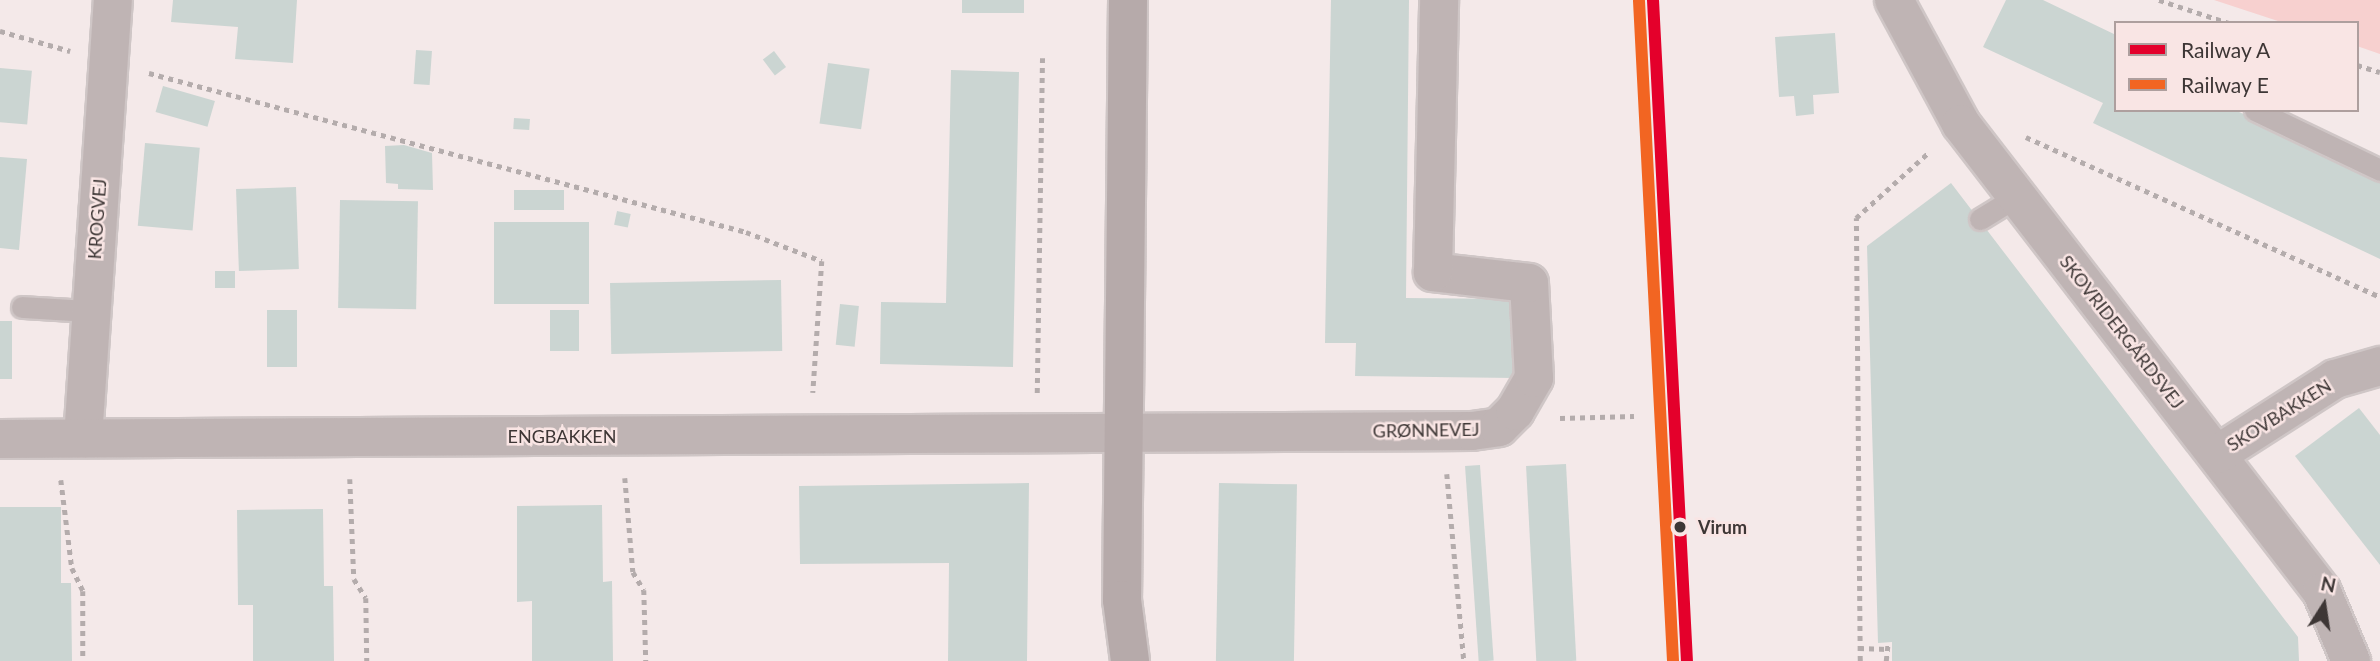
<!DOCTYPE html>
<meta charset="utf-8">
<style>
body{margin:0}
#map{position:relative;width:2380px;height:661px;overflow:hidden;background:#f4e9e9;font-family:Lato,sans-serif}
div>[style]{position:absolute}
.green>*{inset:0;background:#f7d0cf}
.building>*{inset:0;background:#cbd5d2;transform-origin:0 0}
.path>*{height:4.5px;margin-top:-2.25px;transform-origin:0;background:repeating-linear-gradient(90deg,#b4acac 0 5px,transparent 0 10px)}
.roads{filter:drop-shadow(2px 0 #cfc6c6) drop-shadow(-2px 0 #cfc6c6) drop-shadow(0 2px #cfc6c6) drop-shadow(0 -2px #cfc6c6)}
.lane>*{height:21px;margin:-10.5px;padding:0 10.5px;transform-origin:10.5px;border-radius:10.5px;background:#bfb4b4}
.street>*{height:38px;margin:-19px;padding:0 19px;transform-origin:19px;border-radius:19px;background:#bfb4b4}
.secondary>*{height:38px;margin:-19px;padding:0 19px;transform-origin:19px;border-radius:19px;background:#b6aaaa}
.rail-1>*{height:12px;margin:-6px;padding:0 6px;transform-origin:6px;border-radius:6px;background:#e4002b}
.rail-2>*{height:12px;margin:-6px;padding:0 6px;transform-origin:6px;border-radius:6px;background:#f26522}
.dots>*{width:19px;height:19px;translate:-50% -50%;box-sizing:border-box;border:4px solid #f9e5e4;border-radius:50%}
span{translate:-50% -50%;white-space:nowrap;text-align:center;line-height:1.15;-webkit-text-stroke:5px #f9e5e4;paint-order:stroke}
.street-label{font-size:18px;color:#3d3635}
.stop-label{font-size:18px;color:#3d3635;font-weight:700}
.left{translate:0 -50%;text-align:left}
.legend{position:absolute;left:2114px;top:21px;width:245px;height:91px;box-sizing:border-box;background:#f9e5e4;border:2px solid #ae9f9e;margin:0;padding:9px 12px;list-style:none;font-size:21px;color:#3d3635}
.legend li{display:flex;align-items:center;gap:14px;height:35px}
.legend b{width:35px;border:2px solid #ae9f9e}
.north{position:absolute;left:2289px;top:570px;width:70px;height:70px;-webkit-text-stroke:5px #f9e5e4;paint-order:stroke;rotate:12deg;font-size:19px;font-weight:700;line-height:28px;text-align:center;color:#3d3635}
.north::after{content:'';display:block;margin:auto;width:24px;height:32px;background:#3d3635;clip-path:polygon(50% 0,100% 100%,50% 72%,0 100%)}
</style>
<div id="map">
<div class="green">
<div style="clip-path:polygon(2214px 0,2380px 0,2380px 54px,2357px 46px,2357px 23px,2284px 23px)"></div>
</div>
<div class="building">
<div style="clip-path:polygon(173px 0,297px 0,293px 63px,235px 59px,238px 27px,171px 22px)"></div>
<div style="left:962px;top:0;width:62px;height:13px"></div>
<div style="clip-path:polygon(1331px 0,1409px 0,1406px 298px,1513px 299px,1514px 378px,1355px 376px,1356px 343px,1325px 343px)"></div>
<div style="clip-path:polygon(2006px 0,2043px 0,2116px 35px,2116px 110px,2235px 110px,2380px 179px,2380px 259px,2093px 123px,2103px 103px,1983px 47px)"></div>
<div style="clip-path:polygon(1835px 33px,1839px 93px,1813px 95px,1814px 114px,1796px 116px,1794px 96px,1779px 97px,1775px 37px)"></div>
<div style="left:416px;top:50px;width:16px;height:34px;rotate:4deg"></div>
<div style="left:774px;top:51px;width:20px;height:14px;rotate:53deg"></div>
<div style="left:828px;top:63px;width:42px;height:61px;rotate:8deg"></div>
<div style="left:0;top:68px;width:32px;height:54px;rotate:5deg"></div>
<div style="clip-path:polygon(951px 70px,1019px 72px,1013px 367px,880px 364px,881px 302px,946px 303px)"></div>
<div style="left:163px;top:86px;width:54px;height:27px;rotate:16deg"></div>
<div style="left:514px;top:118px;width:16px;height:11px;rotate:4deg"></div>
<div style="left:145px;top:143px;width:55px;height:83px;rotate:5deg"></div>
<div style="clip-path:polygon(404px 145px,432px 153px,433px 190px,398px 189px,398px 184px,386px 183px,385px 146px)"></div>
<div style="clip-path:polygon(0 157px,27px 159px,19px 250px,0 248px)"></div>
<div style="clip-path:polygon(1951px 183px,2298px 637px,2299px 661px,1892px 661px,1892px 642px,1878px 643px,1867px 246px)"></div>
<div style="left:296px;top:187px;width:82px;height:60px;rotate:88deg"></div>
<div style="left:514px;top:190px;width:50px;height:20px"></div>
<div style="left:340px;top:200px;width:78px;height:108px;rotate:1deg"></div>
<div style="left:617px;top:211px;width:14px;height:14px;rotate:12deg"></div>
<div style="left:589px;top:222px;width:82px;height:95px;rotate:90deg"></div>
<div style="left:215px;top:271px;width:20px;height:17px"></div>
<div style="left:781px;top:280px;width:71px;height:171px;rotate:89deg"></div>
<div style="left:840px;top:304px;width:19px;height:41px;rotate:6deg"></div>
<div style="left:267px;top:310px;width:30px;height:57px"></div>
<div style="left:550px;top:310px;width:29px;height:41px"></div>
<div style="left:0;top:321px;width:12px;height:58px"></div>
<div style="clip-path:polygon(2359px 408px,2380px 435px,2380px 565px,2295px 456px)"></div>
<div style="left:1566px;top:464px;width:197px;height:40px;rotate:87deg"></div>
<div style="left:1480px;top:465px;width:196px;height:15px;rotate:86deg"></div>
<div style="clip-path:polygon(1029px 483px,1027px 661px,948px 661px,949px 563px,800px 564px,799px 486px)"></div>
<div style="left:1219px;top:483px;width:78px;height:178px;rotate:1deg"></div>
<div style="clip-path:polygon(602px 505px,603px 582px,612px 581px,613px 661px,532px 661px,532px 601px,517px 602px,517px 506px)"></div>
<div style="clip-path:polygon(0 507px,61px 507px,61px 583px,71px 583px,72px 661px,0 661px)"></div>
<div style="clip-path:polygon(323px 509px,324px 586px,333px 586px,334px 661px,253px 661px,253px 605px,238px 605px,237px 510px)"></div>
</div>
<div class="path">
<div style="left:2159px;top:0;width:74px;rotate:18.2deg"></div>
<div style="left:0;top:31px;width:73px;rotate:15.9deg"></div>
<div style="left:2357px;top:65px;width:24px;rotate:17deg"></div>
<div style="left:149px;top:73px;width:618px;rotate:14.91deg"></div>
<div style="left:746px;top:232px;width:81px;rotate:20.9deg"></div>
<div style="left:822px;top:261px;width:132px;rotate:93.9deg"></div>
<div style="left:2026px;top:137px;width:388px;rotate:24.3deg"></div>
<div style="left:1037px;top:393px;width:335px;rotate:-89.1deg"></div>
<div style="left:1560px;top:418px;width:74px;rotate:-1.5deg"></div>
<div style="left:1447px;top:474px;width:188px;rotate:84.8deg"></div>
<div style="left:625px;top:478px;width:94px;rotate:85.1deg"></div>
<div style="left:633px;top:572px;width:21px;rotate:59deg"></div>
<div style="left:644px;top:590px;width:71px;rotate:88.4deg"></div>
<div style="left:350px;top:479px;width:100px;rotate:87.7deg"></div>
<div style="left:354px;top:579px;width:22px;rotate:58deg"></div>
<div style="left:366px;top:598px;width:63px;rotate:89.1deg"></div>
<div style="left:61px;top:480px;width:89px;rotate:82.9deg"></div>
<div style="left:72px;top:568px;width:25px;rotate:64deg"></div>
<div style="left:83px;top:591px;width:70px;rotate:90deg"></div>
<div style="left:1859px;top:648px;width:29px;rotate:2deg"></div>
<div style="left:1860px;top:661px;width:443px;rotate:-90.5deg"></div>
<div style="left:1856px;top:218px;width:98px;rotate:-42.1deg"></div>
<div style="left:1886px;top:661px;width:19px;rotate:-84deg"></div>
</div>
<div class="roads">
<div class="lane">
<div style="left:2255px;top:110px;width:139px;rotate:25.6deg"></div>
<div style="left:1980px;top:219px;width:42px;rotate:-31.4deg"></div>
<div style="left:22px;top:307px;width:68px;rotate:3.4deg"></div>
</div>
<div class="street">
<div style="left:1894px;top:0;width:141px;rotate:61.6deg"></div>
<div style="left:1961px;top:124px;width:591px;rotate:52.35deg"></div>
<div style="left:2322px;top:592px;width:75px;rotate:67.2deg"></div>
<div style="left:83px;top:438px;width:439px;rotate:-86.1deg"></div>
<div style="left:0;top:439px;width:1472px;rotate:-0.31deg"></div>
<div style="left:1472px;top:431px;width:27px;rotate:-8deg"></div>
<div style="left:1499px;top:427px;width:23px;rotate:-45deg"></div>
<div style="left:1515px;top:411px;width:38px;rotate:-60deg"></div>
<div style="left:1534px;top:378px;width:95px;rotate:-93deg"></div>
<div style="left:1529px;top:283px;width:97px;rotate:-173.5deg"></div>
<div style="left:1433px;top:272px;width:272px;rotate:-88.7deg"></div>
<div style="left:2218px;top:454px;width:139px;rotate:-32.7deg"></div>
<div style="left:2335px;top:379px;width:47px;rotate:-16.1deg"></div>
</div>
<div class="secondary">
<div style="left:1128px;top:0;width:600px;rotate:90.57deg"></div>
<div style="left:1122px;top:600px;width:62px;rotate:82.5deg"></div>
</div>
</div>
<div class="rail-1">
<div style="left:1653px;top:0;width:662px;rotate:87.06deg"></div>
</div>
<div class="rail-2">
<div style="left:1639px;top:1px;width:661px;rotate:87.05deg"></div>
</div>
<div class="dots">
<div style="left:1680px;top:527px;background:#3d3635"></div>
</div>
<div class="street-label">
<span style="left:97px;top:219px;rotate:-86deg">KROGVEJ</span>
<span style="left:2122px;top:332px;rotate:52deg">SKOVRIDERGÅRDSVEJ</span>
<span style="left:2279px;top:415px;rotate:-32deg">SKOVBAKKEN</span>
<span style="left:1426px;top:430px;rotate:-1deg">GRØNNEVEJ</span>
<span style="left:562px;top:436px">ENGBAKKEN</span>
</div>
<div class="stop-label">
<span class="left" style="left:1698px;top:527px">Virum</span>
</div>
<ul class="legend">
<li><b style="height:9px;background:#e4002b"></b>Railway A</li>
<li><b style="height:9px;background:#f26522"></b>Railway E</li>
</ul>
<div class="north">N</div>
</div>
